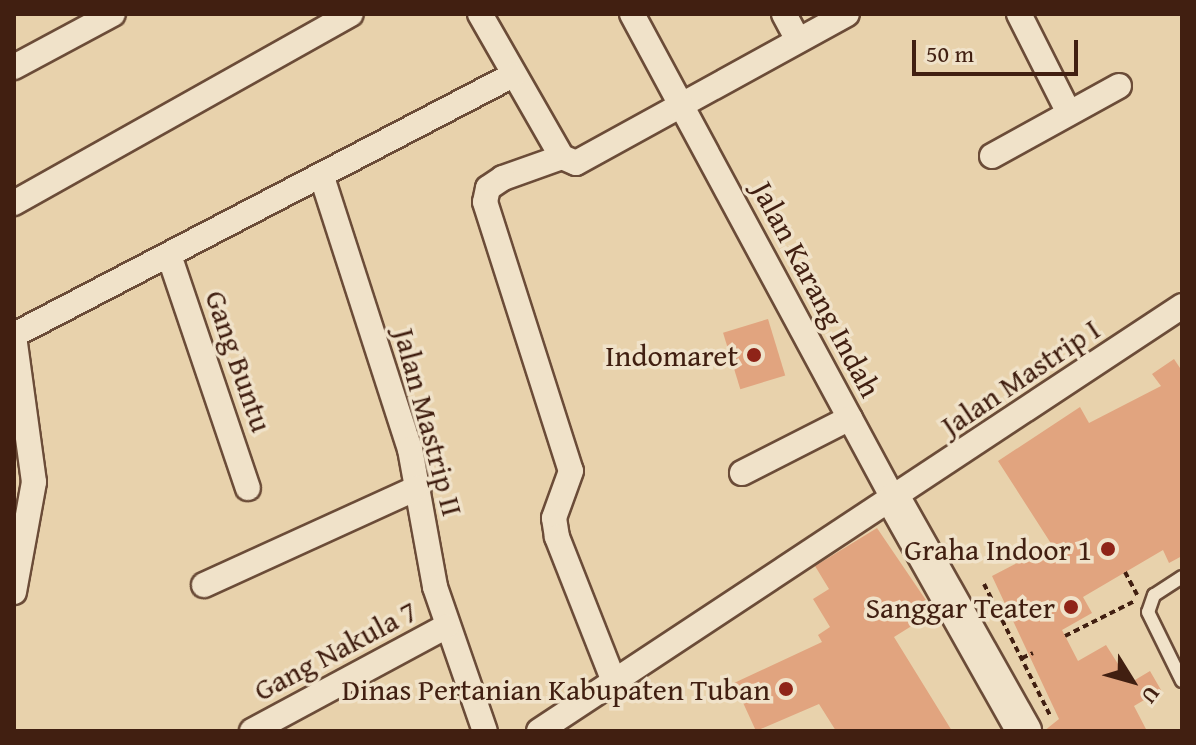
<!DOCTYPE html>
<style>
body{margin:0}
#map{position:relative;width:1196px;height:745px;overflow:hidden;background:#e8d2ac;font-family:"Gentium Book Plus",serif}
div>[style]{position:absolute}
.building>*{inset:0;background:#e1a47f;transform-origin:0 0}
.path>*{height:4px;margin-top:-2px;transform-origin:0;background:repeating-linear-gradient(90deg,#411f11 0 6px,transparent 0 10px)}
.roads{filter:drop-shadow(2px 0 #6b4c38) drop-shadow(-2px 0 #6b4c38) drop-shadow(0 2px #6b4c38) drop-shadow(0 -2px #6b4c38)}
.lane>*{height:12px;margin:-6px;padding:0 6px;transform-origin:6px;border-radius:6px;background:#f0e2c9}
.street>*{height:24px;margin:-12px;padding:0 12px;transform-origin:12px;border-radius:12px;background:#f0e2c9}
.secondary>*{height:34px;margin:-17px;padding:0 17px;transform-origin:17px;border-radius:17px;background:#f0e2c9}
.dots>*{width:22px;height:22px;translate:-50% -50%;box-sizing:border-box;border:4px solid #f0e2c9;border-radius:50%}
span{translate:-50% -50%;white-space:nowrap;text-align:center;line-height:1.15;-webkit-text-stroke:7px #f0e2c9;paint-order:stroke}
.street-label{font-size:30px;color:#411f11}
.poi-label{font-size:30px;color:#411f11}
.right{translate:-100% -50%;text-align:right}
.frame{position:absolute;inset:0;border:16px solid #411f11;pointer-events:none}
.north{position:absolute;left:1092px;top:641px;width:80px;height:80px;-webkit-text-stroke:6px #f0e2c9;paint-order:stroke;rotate:127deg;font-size:22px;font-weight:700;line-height:32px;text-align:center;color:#411f11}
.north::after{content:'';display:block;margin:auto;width:28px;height:36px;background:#411f11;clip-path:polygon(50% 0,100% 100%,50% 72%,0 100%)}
.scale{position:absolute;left:912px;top:40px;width:166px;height:36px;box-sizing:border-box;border:4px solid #411f11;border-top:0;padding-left:10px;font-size:24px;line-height:28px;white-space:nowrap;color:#411f11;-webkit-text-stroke:6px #f0e2c9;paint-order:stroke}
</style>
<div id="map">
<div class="building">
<div style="left:768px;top:319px;width:59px;height:47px;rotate:73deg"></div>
<div style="clip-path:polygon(1174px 359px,1182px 371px,1182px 556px,1169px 563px,1163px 550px,1083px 597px,1092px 613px,1062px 630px,1078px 661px,1106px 645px,1130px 683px,1150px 671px,1161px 690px,1134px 706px,1147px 731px,1044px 731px,1059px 719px,992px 576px,1052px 545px,998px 461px,1080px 407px,1089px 423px,1161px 386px,1152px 374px)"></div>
<div style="clip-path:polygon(877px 528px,934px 612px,894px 637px,952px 731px,836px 731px,819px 704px,756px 731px,734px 683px,822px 642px,818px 635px,830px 627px,813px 599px,829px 589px,815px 566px)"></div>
</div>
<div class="path">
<div style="left:1125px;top:572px;width:26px;rotate:62deg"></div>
<div style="left:984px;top:584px;width:147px;rotate:63.3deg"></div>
<div style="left:1065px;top:636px;width:78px;rotate:-26.6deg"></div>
<div style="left:1022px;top:658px;width:12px;rotate:-24deg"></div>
</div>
<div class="roads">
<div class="lane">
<div style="left:1182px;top:577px;width:33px;rotate:147deg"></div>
<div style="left:1154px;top:595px;width:18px;rotate:109deg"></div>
<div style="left:1148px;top:612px;width:77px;rotate:63.8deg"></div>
</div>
<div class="street">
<div style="left:480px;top:14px;width:165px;rotate:60.2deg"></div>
<div style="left:562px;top:157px;width:15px;rotate:23deg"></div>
<div style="left:576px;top:163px;width:309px;rotate:-28.8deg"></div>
<div style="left:632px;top:14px;width:552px;rotate:61.67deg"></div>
<div style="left:784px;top:14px;width:30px;rotate:62deg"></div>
<div style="left:1019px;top:14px;width:109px;rotate:63.2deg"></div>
<div style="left:14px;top:67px;width:112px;rotate:-28.2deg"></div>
<div style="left:992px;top:156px;width:145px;rotate:-28.9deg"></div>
<div style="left:562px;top:157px;width:63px;rotate:160.4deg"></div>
<div style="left:503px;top:178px;width:18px;rotate:146deg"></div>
<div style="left:488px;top:188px;width:14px;rotate:102deg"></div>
<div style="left:485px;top:202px;width:282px;rotate:72.3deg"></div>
<div style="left:571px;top:471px;width:50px;rotate:109.9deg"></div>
<div style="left:554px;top:518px;width:19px;rotate:81deg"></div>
<div style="left:557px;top:537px;width:158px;rotate:68.5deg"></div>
<div style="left:322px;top:177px;width:286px;rotate:72.1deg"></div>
<div style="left:410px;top:449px;width:140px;rotate:79.7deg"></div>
<div style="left:435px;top:587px;width:152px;rotate:70.9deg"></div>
<div style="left:14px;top:203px;width:386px;rotate:-29.3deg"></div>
<div style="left:169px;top:255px;width:246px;rotate:71.3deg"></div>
<div style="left:14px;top:335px;width:563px;rotate:-27.52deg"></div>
<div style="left:14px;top:336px;width:147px;rotate:82.2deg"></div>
<div style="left:34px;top:482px;width:112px;rotate:100.3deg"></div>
<div style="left:742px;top:473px;width:121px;rotate:-27deg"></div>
<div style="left:204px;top:585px;width:236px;rotate:-24.5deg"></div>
<div style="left:252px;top:731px;width:221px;rotate:-28.3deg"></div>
<div style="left:539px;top:731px;width:771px;rotate:-33.46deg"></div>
</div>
<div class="secondary">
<div style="left:894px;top:500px;width:265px;rotate:60.6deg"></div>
</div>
</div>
<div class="dots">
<div style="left:754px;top:355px;background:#8f2418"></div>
<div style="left:1108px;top:549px;background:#8f2418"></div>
<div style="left:1071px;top:607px;background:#8f2418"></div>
<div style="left:786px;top:689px;background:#8f2418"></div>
</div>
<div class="street-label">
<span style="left:817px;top:289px;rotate:62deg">Jalan Karang Indah</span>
<span style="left:239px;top:361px;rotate:71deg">Gang Buntu</span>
<span style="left:1020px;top:377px;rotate:-34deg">Jalan Mastrip I</span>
<span style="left:429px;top:422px;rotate:75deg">Jalan Mastrip II</span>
<span style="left:335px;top:650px;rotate:-28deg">Gang Nakula 7</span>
</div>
<div class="poi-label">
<span class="right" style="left:738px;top:355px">Indomaret</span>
<span class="right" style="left:1092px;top:549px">Graha Indoor 1</span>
<span class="right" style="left:1055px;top:607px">Sanggar Teater</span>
<span class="right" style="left:770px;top:689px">Dinas Pertanian Kabupaten Tuban</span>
</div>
<div class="frame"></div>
<div class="north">U</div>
<div class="scale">50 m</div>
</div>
